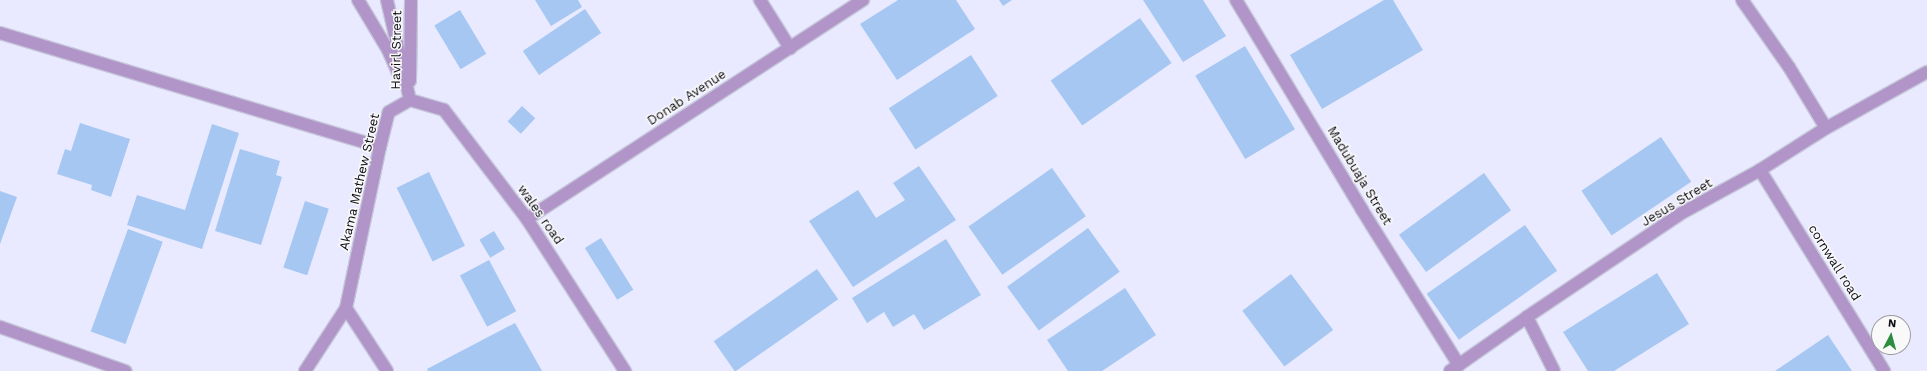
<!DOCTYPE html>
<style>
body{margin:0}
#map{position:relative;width:1927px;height:371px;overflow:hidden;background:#e9eaff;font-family:"Work Sans",sans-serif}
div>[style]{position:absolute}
.building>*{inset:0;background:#a5c7f2;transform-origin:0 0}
.roads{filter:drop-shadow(1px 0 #c6c7da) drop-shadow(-1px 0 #c6c7da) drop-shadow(0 1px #c6c7da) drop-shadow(0 -1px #c6c7da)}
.street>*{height:12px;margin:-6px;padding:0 6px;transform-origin:6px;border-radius:6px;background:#b194c8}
span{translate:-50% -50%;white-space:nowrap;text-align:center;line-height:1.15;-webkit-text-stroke:3px #f9f9f9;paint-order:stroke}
.street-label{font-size:13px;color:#0d0d18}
.north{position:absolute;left:1871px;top:315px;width:40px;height:40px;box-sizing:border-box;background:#f9f9f9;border:1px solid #9b9b9f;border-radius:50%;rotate:6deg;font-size:11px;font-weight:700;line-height:16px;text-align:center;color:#0d0d18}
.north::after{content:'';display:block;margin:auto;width:14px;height:18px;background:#2c8c3f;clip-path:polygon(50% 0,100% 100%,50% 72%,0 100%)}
</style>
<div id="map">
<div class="building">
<div style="clip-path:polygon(535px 0,578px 0,582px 7px,551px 26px)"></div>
<div style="clip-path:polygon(898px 0,956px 0,975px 29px,897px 80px,860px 24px)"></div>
<div style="clip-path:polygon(999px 0,1012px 0,1003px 6px)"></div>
<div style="clip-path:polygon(1143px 0,1203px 0,1226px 36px,1183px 62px)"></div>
<div style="clip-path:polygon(1384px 0,1393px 0,1423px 50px,1322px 109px,1290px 55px)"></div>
<div style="left:585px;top:9px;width:29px;height:75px;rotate:56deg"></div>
<div style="left:460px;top:10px;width:51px;height:30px;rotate:59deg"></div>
<div style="left:1140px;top:18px;width:55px;height:109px;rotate:55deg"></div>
<div style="left:1245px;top:46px;width:97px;height:58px;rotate:59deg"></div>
<div style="left:971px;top:55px;width:49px;height:98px;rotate:57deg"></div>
<div style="left:522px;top:106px;width:18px;height:21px;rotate:43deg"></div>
<div style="clip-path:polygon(80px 123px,130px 139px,111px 197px,91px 190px,92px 185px,57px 174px,65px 149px,71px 151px)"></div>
<div style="clip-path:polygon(212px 124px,239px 133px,202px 249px,127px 225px,137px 195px,185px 210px)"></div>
<div style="left:1661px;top:137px;width:54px;height:96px;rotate:56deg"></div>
<div style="clip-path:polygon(240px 149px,280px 161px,276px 175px,282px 177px,261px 245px,215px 231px)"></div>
<div style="clip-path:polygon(919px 166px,956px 220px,853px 287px,809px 221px,858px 190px,876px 218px,905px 200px,893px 183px)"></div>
<div style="left:1052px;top:168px;width:59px;height:102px;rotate:55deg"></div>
<div style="left:429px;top:172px;width:82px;height:36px;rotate:64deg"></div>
<div style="left:1484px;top:173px;width:46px;height:105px;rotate:54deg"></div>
<div style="clip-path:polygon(0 191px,17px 197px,0 244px)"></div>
<div style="left:305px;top:201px;width:25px;height:70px;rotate:18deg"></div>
<div style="left:1525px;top:225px;width:56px;height:120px;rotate:55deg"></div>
<div style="left:1088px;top:228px;width:54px;height:100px;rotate:54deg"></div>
<div style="left:128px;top:229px;width:37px;height:109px;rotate:20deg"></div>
<div style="left:494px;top:231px;width:21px;height:17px;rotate:59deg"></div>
<div style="left:601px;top:238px;width:61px;height:19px;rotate:58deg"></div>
<div style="clip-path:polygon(946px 239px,981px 295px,924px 330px,914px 314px,893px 327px,884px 312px,867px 323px,852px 298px)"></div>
<div style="left:489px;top:260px;width:58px;height:33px;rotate:62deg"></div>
<div style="left:817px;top:269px;width:37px;height:126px;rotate:55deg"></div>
<div style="clip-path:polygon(1657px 273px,1689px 324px,1614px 371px,1588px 371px,1563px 332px)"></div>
<div style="left:1291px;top:274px;width:70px;height:61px;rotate:53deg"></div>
<div style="clip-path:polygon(1125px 288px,1156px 335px,1102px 371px,1068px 371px,1047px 340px)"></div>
<div style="clip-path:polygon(515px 323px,542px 371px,428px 371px,427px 369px)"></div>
<div style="clip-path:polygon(1828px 335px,1852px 371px,1775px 371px)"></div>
</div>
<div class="roads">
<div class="street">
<div style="left:358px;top:0;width:58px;rotate:59deg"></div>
<div style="left:388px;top:50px;width:27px;rotate:66deg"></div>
<div style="left:760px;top:0;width:57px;rotate:58deg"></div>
<div style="left:1236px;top:0;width:245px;rotate:59deg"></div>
<div style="left:1362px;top:210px;width:183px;rotate:58deg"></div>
<div style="left:1742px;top:0;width:82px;rotate:55deg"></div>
<div style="left:1789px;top:67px;width:71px;rotate:58.8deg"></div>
<div style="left:0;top:33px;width:397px;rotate:16.7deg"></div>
<div style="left:410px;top:81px;width:81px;rotate:-89.3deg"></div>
<div style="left:410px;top:100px;width:35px;rotate:16deg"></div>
<div style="left:444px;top:110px;width:137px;rotate:52.7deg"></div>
<div style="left:527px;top:219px;width:181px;rotate:57.2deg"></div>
<div style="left:1760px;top:170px;width:236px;rotate:58.3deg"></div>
<div style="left:527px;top:219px;width:401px;rotate:-33.1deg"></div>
<div style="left:346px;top:308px;width:75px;rotate:56.9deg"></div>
<div style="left:1527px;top:317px;width:60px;rotate:63.4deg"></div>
<div style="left:0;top:327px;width:133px;rotate:19.4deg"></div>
<div style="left:305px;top:371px;width:75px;rotate:-56.9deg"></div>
<div style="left:346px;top:308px;width:165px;rotate:-78.1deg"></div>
<div style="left:380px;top:147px;width:36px;rotate:-76deg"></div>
<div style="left:389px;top:112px;width:24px;rotate:-30deg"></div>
<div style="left:410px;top:100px;width:103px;rotate:-103deg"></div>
<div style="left:1450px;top:371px;width:94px;rotate:-35deg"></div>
<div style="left:1527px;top:317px;width:184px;rotate:-33.9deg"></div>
<div style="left:1680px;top:214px;width:91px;rotate:-28.8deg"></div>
<div style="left:1760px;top:170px;width:78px;rotate:-32.5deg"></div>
<div style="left:1826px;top:128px;width:115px;rotate:-29deg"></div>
</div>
</div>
<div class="street-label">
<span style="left:397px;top:50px;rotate:-89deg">Havirl Street</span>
<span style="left:687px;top:98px;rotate:-33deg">Donab Avenue</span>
<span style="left:1359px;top:176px;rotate:59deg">Madubuaja Street</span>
<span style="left:360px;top:182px;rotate:-77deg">Akama Mathew Street</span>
<span style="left:1677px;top:203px;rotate:-31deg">Jesus Street</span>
<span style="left:540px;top:215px;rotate:55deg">wales road</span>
<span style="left:1834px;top:263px;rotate:58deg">cornwall road</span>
</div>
<div class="north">N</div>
</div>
